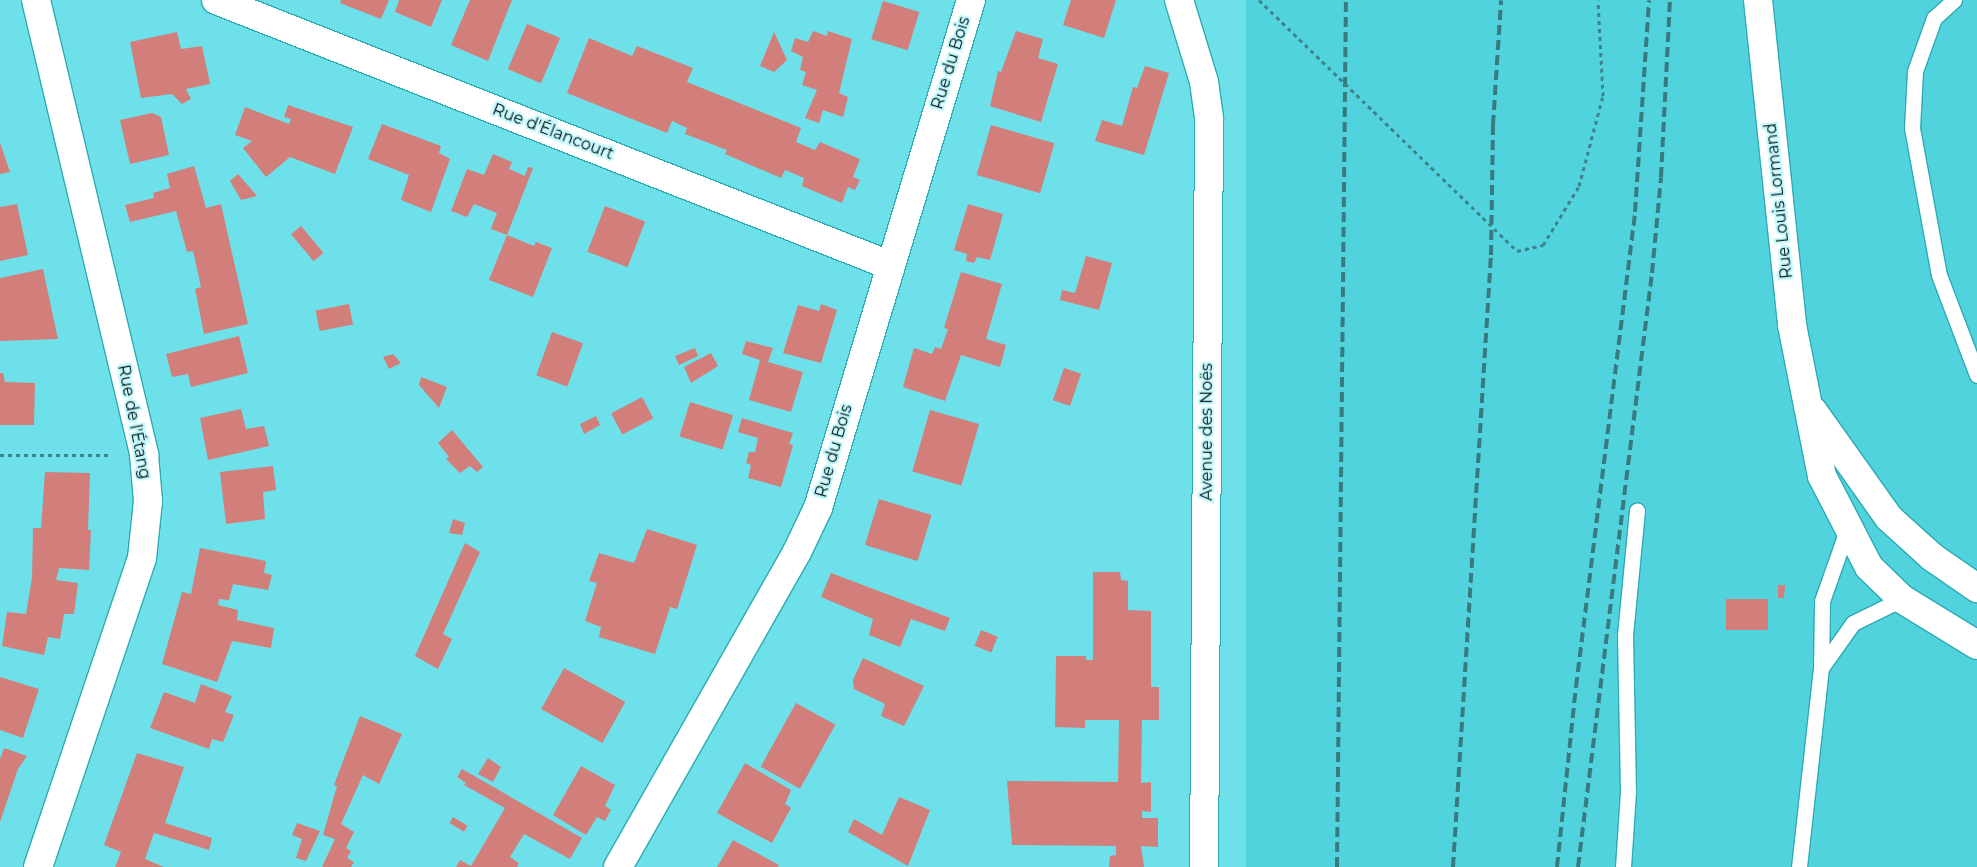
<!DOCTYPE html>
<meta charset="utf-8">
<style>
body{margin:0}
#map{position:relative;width:1977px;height:867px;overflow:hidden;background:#6ee0e9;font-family:Montserrat,sans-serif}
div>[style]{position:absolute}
.built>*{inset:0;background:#51d3dd;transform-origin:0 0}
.building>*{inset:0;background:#d27e7b;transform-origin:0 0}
.path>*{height:3px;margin-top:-1.5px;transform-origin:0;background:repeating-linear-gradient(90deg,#3d8389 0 4px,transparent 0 8px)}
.roads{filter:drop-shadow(1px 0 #2daab3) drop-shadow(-1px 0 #2daab3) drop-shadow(0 1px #2daab3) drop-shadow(0 -1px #2daab3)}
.service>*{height:15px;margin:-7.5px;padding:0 7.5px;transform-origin:7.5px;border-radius:7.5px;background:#fff}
.minor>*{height:28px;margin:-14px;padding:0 14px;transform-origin:14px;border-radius:14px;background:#fff}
.tertiary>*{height:28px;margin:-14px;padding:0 14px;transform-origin:14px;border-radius:14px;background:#fff}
.rail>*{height:4px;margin-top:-2px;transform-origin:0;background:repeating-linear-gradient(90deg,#387a80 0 10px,transparent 0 15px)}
.path-bridge>*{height:3px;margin-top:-1.5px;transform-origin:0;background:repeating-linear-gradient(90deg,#3d8389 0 4px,transparent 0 8px)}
span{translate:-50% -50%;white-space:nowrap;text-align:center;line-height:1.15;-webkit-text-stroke:4.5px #c4f8fc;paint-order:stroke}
.street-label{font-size:16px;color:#001012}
</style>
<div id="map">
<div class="built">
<div style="left:1246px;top:0;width:731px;height:867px"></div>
</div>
<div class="building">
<div style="clip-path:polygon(341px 0,389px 0,381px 19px,340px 3px)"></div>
<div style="clip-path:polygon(399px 0,442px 0,431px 27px,395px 12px)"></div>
<div style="clip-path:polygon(470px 0,512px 0,488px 61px,451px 45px)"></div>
<div style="clip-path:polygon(1071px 0,1116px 0,1104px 38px,1063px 25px)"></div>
<div style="left:883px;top:1px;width:38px;height:40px;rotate:17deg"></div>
<div style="left:527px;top:24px;width:36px;height:49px;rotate:23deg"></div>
<div style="clip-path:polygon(813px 31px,827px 36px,828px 31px,852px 39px,839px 93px,848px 97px,843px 117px,823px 110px,819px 123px,805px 118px,817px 90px,802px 85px,806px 72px,800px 70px,803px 57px,791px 51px,795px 38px,808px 42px)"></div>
<div style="clip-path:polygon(1016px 31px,1043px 39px,1038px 58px,1058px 64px,1041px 122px,990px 106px,998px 71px,1001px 72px)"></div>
<div style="clip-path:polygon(177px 32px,181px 49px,202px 46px,210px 84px,186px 89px,191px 99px,182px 104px,172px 94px,141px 98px,130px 42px)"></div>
<div style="clip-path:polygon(774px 32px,787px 60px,774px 72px,760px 66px)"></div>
<div style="clip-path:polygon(589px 38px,632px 56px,637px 46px,693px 68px,687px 82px,801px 128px,796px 142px,815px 150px,820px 142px,860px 159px,853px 177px,860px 180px,855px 190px,848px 187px,842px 203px,802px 186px,804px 178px,785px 170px,781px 178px,725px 154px,727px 150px,685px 134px,687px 128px,672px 121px,667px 133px,567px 93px)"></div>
<div style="clip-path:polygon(1145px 66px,1169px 73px,1144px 155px,1095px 141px,1102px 120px,1122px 126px,1133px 87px,1137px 88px)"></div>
<div style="clip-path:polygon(288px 105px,353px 127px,335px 174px,290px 157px,266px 177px,243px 148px,252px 141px,235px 135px,245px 107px,289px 124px,291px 119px,284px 117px)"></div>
<div style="clip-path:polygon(152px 113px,161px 117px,169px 155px,130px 164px,120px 120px)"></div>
<div style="clip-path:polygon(382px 124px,441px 146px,439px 153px,450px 159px,431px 212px,401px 200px,409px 175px,368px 159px)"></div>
<div style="left:991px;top:125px;width:66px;height:52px;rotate:16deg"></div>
<div style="clip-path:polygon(0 143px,10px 172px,0 174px)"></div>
<div style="clip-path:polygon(493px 154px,512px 162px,509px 169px,525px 176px,528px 167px,533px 168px,507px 235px,534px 246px,536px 242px,552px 248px,533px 297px,489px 280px,507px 235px,491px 229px,497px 213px,474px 204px,467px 217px,451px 211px,467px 169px,484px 175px)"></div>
<div style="clip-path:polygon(194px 166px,206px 208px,221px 204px,248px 324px,204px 334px,195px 289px,201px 287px,193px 251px,187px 252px,176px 211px,130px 222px,125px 205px,154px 198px,153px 193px,170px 188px,167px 174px)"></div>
<div style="clip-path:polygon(238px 174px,257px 196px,241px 200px,230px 181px)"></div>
<div style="clip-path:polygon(17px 204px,28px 255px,0 261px,0 207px)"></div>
<div style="clip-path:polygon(968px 204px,1003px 214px,990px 260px,977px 257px,974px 263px,966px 261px,967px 254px,954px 250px)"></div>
<div style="left:605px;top:206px;width:43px;height:49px;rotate:21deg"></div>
<div style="left:301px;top:226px;width:35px;height:13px;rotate:50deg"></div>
<div style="clip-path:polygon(1086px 256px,1112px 263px,1099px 310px,1060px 300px,1062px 290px,1075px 293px)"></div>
<div style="clip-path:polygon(43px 269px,58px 339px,0 341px,0 278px)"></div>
<div style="clip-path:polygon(961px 272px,1002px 284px,986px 339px,1006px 345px,1000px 367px,961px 355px,945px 401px,903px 387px,914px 348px,932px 354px,935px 347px,941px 349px,948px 329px,944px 328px)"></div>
<div style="left:349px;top:304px;width:21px;height:34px;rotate:79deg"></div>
<div style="clip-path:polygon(821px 304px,837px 310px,821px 363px,783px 353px,798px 305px,819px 311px)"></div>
<div style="left:552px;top:332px;width:33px;height:46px;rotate:20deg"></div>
<div style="clip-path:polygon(239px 336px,248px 373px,191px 387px,188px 374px,172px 377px,166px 354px)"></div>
<div style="clip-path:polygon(746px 341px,773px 348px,768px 362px,803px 372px,791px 412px,749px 400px,760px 360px,742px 354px)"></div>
<div style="clip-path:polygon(695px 348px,698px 356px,679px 365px,675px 356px)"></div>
<div style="clip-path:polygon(711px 353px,718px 366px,691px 383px,684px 367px)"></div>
<div style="clip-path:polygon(393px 354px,401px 363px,389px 369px,383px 357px)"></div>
<div style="left:1064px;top:368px;width:18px;height:34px;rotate:19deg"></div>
<div style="clip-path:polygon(0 373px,3px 373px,5px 382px,35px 383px,34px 425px,0 425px)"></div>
<div style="clip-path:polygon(421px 377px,447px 387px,439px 408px,419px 385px)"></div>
<div style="left:642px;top:397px;width:24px;height:35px;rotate:62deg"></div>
<div style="left:690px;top:402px;width:45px;height:36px;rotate:17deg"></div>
<div style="clip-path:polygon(241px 409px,246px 429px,264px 426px,269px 446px,208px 460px,200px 418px)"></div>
<div style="left:930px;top:410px;width:51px;height:64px;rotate:16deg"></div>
<div style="clip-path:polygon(596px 416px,600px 425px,584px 434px,580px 424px)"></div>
<div style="clip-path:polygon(742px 418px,793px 433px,789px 444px,793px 445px,781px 487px,748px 478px,751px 465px,746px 463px,749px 452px,755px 452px,758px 438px,738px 432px)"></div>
<div style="clip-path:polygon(452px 430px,483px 467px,477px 472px,470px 466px,460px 473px,446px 459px,449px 457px,438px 443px)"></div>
<div style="clip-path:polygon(273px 466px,276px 490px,263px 492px,265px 519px,226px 524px,220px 472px)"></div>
<div style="clip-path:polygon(45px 472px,90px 473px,88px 530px,91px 530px,89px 570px,59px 568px,56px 580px,78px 583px,74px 614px,64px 614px,60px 639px,48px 637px,44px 655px,2px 646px,7px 612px,26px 614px,32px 578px,33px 528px,41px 528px)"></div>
<div style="left:879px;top:499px;width:55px;height:48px;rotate:17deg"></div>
<div style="clip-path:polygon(453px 519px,465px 523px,462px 535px,449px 533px)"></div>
<div style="clip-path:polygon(647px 529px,697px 545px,677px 609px,670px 607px,655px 654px,599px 637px,601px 627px,585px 621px,597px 583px,589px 581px,599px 553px,634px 563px)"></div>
<div style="clip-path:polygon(465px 543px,480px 552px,443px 634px,452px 639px,438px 669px,415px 656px)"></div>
<div style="clip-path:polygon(200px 548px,266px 561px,264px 573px,272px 575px,268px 590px,233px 584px,229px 600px,219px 599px,218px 605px,238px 610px,237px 620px,274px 628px,271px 648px,232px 641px,217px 682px,162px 664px,182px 592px,191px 594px)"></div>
<div style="clip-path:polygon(1093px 572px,1120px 572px,1121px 580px,1128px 581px,1128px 610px,1151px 611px,1151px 687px,1159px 687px,1159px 720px,1142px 720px,1141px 783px,1151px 782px,1151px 812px,1142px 811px,1142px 818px,1158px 818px,1158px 847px,1141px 846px,1144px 867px,1109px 867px,1110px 856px,1116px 855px,1116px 846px,1012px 845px,1007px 781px,1118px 782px,1119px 720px,1085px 720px,1085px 728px,1055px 727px,1056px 656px,1086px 656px,1086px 660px,1093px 660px)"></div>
<div style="clip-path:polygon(831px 573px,950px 618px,945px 631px,911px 619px,900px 647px,869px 635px,873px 619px,821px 597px)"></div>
<div style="clip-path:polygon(1778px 585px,1785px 585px,1784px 598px,1778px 598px)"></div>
<div style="left:1768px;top:599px;width:31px;height:42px;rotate:90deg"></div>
<div style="left:981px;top:630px;width:18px;height:17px;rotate:22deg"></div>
<div style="clip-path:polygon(863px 658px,924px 686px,904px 726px,881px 716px,885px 704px,854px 689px,853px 680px)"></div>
<div style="left:564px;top:668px;width:70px;height:47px;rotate:29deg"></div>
<div style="clip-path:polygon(0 677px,39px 689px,23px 738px,0 730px)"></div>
<div style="clip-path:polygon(201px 684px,232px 696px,225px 712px,234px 715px,223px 742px,212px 739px,209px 749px,150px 728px,164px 692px,195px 703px)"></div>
<div style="left:796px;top:703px;width:45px;height:73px;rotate:29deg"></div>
<div style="clip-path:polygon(360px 716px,402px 734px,379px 784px,363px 775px,341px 824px,354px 832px,346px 848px,351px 851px,347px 858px,354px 862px,351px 867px,322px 867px,335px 839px,323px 835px,337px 786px,334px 785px)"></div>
<div style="clip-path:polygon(4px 748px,27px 756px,18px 769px,0 822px,0 759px)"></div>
<div style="clip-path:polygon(137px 753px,184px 767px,165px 823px,212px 838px,209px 850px,154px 833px,145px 859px,164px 867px,115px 867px,121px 852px,104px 845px)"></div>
<div style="clip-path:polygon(488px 758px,501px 767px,493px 782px,478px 774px)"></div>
<div style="clip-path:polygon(745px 763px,791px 790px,785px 804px,791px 808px,772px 843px,717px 813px)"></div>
<div style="clip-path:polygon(581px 766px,615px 785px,605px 806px,611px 810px,605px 821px,597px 817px,586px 835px,553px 815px)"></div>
<div style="clip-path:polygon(462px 769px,582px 838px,570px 859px,524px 834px,510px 857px,519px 863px,517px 867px,456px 867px,460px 860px,471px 866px,505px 808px,464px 785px,466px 783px,457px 777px)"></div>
<div style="clip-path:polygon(899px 797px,930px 810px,908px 866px,848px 832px,854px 819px,882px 835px)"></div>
<div style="left:453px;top:817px;width:17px;height:7px;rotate:31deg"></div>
<div style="clip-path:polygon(297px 823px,320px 831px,306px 861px,296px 858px,302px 839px,292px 835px)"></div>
<div style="clip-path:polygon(733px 840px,779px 865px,778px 867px,717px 867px)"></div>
</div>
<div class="path">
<div style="left:1517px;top:251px;width:27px;rotate:-13deg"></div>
<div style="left:1543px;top:245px;width:69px;rotate:-58.6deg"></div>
<div style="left:1579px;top:186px;width:93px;rotate:-75.1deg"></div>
<div style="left:1603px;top:96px;width:96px;rotate:-93deg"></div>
<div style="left:0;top:455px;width:109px"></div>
</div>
<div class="roads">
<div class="service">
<div style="left:1954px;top:0;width:27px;rotate:138deg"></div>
<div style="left:1934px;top:18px;width:56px;rotate:109.7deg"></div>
<div style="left:1915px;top:71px;width:57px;rotate:93deg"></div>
<div style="left:1912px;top:128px;width:149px;rotate:79.6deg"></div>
<div style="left:1939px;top:275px;width:107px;rotate:69.2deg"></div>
<div style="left:1821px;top:668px;width:55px;rotate:-54.6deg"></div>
<div style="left:1853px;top:623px;width:55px;rotate:-26.1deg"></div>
<div style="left:1623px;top:867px;width:76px;rotate:-86.2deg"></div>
<div style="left:1628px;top:791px;width:156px;rotate:-91.1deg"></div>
<div style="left:1625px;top:635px;width:125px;rotate:-84.5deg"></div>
<div style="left:1799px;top:867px;width:200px;rotate:-83.7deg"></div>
<div style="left:1821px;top:668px;width:67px;rotate:-89.1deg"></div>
<div style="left:1822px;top:601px;width:78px;rotate:-70.6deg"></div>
</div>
<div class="minor">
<div style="left:36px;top:0;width:468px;rotate:76.6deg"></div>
<div style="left:144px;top:455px;width:46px;rotate:85deg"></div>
<div style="left:148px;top:501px;width:57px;rotate:96deg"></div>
<div style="left:142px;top:558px;width:326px;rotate:108.6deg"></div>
<div style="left:216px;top:0;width:723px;rotate:21.49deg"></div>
<div style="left:1179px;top:0;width:86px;rotate:73deg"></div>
<div style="left:1204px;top:82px;width:37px;rotate:82deg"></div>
<div style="left:1209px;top:119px;width:748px;rotate:90.38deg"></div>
<div style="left:1758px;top:0;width:327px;rotate:84deg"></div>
<div style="left:1792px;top:325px;width:154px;rotate:78.8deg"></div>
<div style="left:1822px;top:476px;width:102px;rotate:62.7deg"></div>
<div style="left:1869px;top:567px;width:46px;rotate:44.1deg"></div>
<div style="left:1902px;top:599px;width:88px;rotate:31.5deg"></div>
<div style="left:1813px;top:411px;width:131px;rotate:54.6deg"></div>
<div style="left:1889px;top:518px;width:58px;rotate:42.2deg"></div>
<div style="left:1932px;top:557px;width:55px;rotate:34.6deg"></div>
</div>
<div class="tertiary">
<div style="left:618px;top:867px;width:362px;rotate:-60.4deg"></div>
<div style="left:797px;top:552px;width:49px;rotate:-64.5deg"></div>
<div style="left:818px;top:508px;width:531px;rotate:-73.24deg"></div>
</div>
</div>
<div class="rail">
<div style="left:1337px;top:867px;width:867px;rotate:-89.41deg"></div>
<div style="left:1453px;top:867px;width:613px;rotate:-86.45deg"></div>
<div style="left:1491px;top:255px;width:130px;rotate:-89.1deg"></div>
<div style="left:1493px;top:125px;width:125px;rotate:-86.3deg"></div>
<div style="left:1557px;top:867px;width:181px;rotate:-84deg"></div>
<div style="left:1576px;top:687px;width:479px;rotate:-82.9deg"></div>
<div style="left:1635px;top:212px;width:212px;rotate:-86.2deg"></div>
<div style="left:1578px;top:867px;width:599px;rotate:-82.9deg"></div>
<div style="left:1652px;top:273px;width:96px;rotate:-84.6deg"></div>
<div style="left:1661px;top:177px;width:177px;rotate:-87.1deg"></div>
</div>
<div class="path-bridge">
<div style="left:1259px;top:0;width:360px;rotate:44.2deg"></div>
</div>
<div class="street-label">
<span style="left:951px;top:63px;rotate:-73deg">Rue du Bois</span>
<span style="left:553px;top:132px;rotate:21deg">Rue d'Élancourt</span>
<span style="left:1779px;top:201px;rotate:-96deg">Rue Louis Lormand</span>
<span style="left:134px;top:422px;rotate:79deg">Rue de l'Étang</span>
<span style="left:1207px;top:432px;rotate:-90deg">Avenue des Noës</span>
<span style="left:834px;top:451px;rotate:-74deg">Rue du Bois</span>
</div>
</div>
